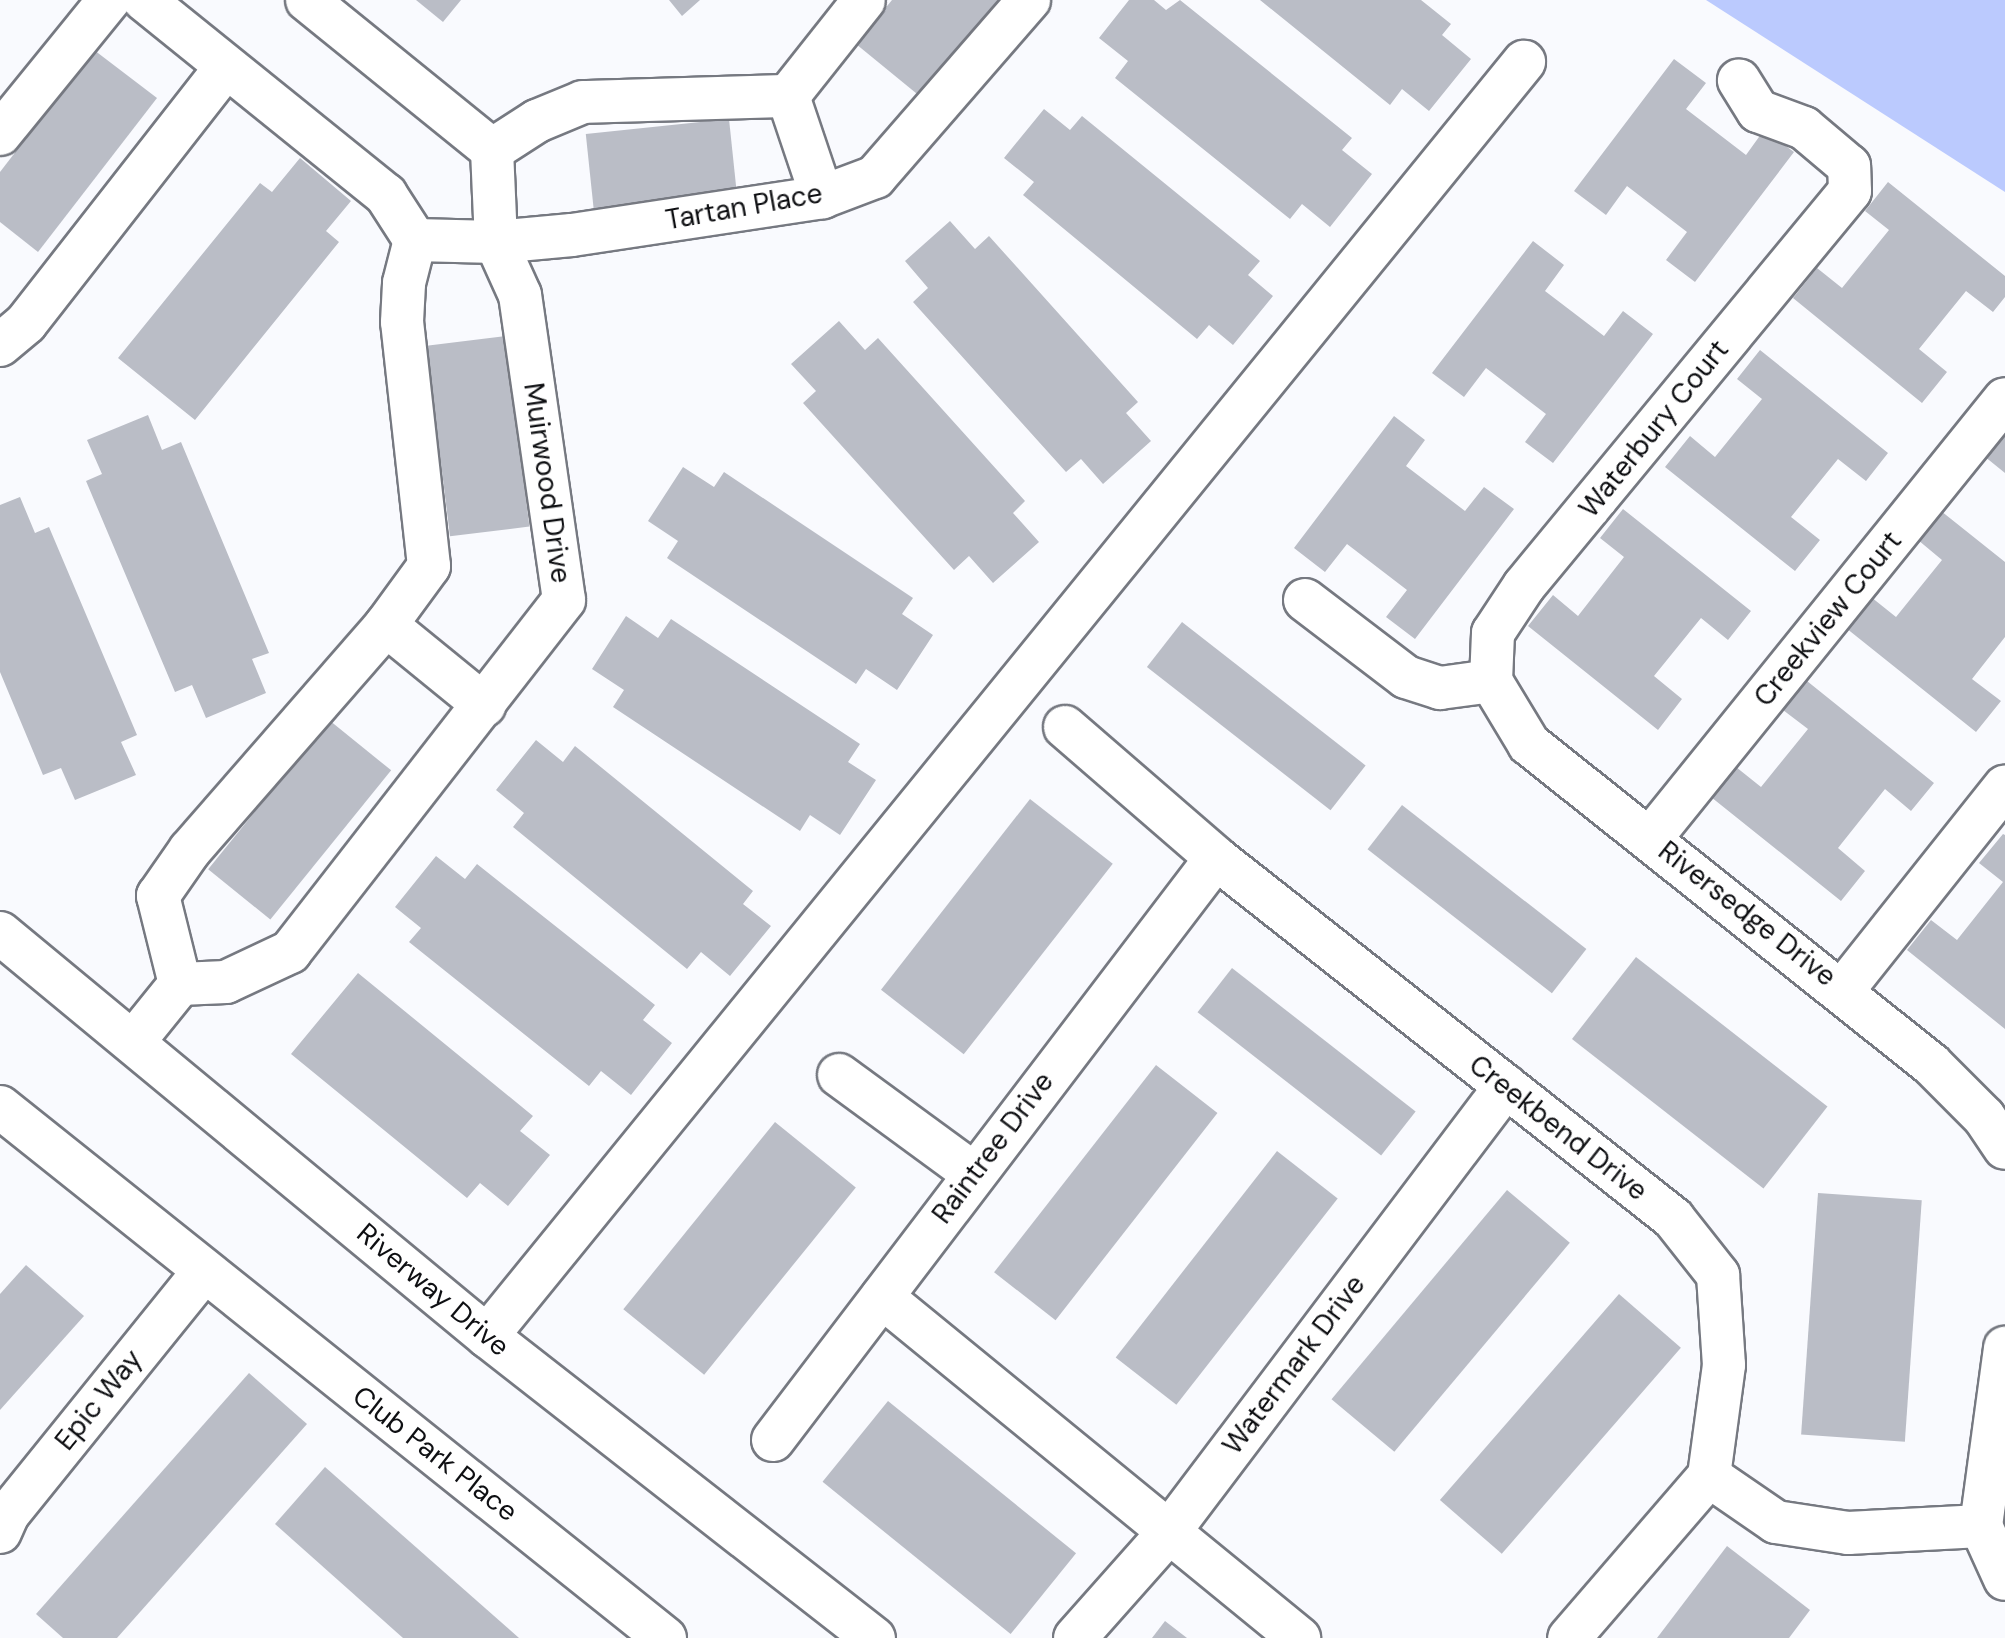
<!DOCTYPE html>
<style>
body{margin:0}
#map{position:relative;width:2005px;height:1638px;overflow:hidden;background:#f9fafe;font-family:"DM Sans",sans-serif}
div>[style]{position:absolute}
.forest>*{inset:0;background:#bbcafe}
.building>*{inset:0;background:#babdc6;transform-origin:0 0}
.roads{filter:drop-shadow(2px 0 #767981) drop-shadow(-2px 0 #767981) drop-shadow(0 2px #767981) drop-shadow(0 -2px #767981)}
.minor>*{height:42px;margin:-21px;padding:0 21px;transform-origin:21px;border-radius:21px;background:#fff}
span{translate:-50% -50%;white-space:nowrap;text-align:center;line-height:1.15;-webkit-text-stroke:10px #fff;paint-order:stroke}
.street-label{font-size:28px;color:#0e0f12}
</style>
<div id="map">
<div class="forest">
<div style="clip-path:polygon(1706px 0,2005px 0,2005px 192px)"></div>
</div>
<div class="building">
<div style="clip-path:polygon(416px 0,461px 0,443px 22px)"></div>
<div style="clip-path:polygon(669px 0,700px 0,682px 16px)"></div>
<div style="clip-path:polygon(892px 0,1002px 0,922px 98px,856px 44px)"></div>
<div style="clip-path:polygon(1129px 0,1154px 0,1166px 10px,1180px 0,1352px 138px,1342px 150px,1372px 174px,1330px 227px,1302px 204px,1290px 219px,1115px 78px,1128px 61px,1099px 38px)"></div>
<div style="clip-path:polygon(1260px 0,1421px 0,1451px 24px,1442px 35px,1471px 59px,1429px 111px,1402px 89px,1390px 105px)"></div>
<div style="clip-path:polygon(94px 50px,157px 98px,38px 252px,0 222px,0 172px)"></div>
<div style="clip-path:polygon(1674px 59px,1706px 83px,1686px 109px,1746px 155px,1764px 130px,1794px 152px,1695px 282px,1666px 260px,1687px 232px,1627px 186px,1606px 215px,1574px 191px)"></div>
<div style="clip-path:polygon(1044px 109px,1070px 130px,1082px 116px,1260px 261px,1248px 275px,1273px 296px,1233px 345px,1209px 325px,1197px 339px,1023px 195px,1034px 182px,1004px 158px)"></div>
<div style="left:729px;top:119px;width:80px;height:144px;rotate:84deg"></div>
<div style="clip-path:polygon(300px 158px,351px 201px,326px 231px,339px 242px,195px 420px,118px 358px,260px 183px,272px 192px)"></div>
<div style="clip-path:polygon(1888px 182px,2005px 276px,2005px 297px,1993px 312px,1966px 291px,1919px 349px,1947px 372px,1922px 403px,1793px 298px,1817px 268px,1842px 288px,1889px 230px,1865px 211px)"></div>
<div style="clip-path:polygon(950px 221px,975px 249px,989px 236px,1138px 402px,1126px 413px,1151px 441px,1103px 484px,1081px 459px,1066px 472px,913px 302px,928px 288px,905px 261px)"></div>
<div style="clip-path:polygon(1533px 241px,1564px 265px,1545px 291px,1604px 336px,1623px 311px,1653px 334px,1553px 463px,1525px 442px,1546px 414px,1486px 368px,1464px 397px,1432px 373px)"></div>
<div style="clip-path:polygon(839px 321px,865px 350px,878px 338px,1025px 501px,1013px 513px,1039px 542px,993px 583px,969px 556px,954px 570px,803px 403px,816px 391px,791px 364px)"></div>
<div style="left:506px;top:336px;width:192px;height:80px;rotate:83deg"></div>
<div style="clip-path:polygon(1760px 350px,1888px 453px,1866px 481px,1838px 459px,1791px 517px,1820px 540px,1795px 571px,1665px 467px,1690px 436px,1715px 457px,1762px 399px,1737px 379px)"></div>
<div style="clip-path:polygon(148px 415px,162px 450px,181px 442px,269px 653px,252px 659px,266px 693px,206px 718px,192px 685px,175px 692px,86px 481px,102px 474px,87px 440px)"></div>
<div style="clip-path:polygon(1394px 416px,1425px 440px,1406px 466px,1465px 511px,1484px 487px,1514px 509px,1415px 639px,1386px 617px,1407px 590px,1347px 544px,1325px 572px,1294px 548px)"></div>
<div style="clip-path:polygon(2005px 431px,2005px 473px,1984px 456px)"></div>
<div style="clip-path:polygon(683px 467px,714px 487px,724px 472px,913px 598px,902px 614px,933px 635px,897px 690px,866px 669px,856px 684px,667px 558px,678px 541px,648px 521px)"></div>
<div style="clip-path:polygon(20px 497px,35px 533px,49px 527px,137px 735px,121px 742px,136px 775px,75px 800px,61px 768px,43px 775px,0 672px,0 505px)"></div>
<div style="clip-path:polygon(1623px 509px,1751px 611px,1728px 640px,1701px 618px,1654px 676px,1682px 699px,1658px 730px,1528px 626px,1553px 595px,1578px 616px,1624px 557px,1600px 538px)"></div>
<div style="clip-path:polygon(1941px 511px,2005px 562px,2005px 637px,1972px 679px,2001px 701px,1976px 732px,1846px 628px,1871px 597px,1896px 617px,1942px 560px,1918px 540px)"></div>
<div style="clip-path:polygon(626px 616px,658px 638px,671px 619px,860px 744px,848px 762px,876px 780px,840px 835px,810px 815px,800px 831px,613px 707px,624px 690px,592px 669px)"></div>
<div style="left:1182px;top:622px;width:233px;height:57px;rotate:38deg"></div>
<div style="clip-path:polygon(1807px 681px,1934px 783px,1911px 811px,1885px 789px,1838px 848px,1865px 871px,1841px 901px,1711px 797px,1736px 767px,1761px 787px,1808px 729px,1783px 710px)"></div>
<div style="left:329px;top:720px;width:80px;height:192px;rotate:39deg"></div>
<div style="clip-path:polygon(536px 740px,563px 762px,575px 746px,753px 891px,743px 904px,771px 926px,730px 976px,701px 952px,687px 969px,513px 827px,524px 813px,496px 790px)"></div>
<div style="left:1030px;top:799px;width:105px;height:242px;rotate:38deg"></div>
<div style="left:1402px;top:805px;width:234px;height:56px;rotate:38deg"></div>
<div style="clip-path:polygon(2003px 834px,2005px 835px,2005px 1029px,1907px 950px,1931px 920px,1957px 940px,2003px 882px,1979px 863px)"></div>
<div style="clip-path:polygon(436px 856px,465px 879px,477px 864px,655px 1005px,643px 1020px,672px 1043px,631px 1095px,601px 1071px,589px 1086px,409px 942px,421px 928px,395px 907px)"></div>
<div style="left:1636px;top:957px;width:243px;height:104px;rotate:38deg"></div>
<div style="left:1232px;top:968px;width:233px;height:56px;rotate:38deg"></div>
<div style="clip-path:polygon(358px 973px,533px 1116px,520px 1131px,550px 1155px,508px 1206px,480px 1183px,467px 1198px,291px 1054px)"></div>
<div style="left:1156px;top:1065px;width:78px;height:263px;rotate:38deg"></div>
<div style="left:775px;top:1122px;width:104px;height:241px;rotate:39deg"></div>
<div style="left:1277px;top:1151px;width:77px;height:262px;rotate:38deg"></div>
<div style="left:1507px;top:1190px;width:82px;height:273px;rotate:40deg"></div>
<div style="left:1818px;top:1193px;width:104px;height:242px;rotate:4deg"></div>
<div style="clip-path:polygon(26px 1265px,84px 1316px,0 1410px,0 1294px)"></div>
<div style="left:1619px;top:1294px;width:82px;height:273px;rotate:41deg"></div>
<div style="clip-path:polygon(249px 1373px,307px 1424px,117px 1638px,63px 1638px,36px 1614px)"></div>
<div style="left:888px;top:1401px;width:242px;height:104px;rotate:39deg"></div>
<div style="clip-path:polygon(325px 1467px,519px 1638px,403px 1638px,275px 1524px)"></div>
<div style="clip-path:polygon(1727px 1546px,1810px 1610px,1789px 1638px,1657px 1638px)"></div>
<div style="clip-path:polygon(1165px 1621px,1187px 1638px,1152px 1638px)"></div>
</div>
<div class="roads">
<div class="minor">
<div style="left:307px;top:0;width:238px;rotate:39deg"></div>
<div style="left:492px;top:150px;width:92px;rotate:87.5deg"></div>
<div style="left:496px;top:242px;width:76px;rotate:-5.3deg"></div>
<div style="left:572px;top:235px;width:253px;rotate:-8.6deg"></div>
<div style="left:822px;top:197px;width:57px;rotate:-20.7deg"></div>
<div style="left:875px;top:177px;width:235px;rotate:-49deg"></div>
<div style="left:788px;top:96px;width:107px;rotate:71.4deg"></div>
<div style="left:0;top:134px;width:173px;rotate:-50.9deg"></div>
<div style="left:492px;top:150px;width:54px;rotate:-32.8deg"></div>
<div style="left:537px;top:121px;width:50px;rotate:-22.4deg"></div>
<div style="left:583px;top:102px;width:205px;rotate:-1.7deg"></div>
<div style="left:788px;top:96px;width:122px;rotate:-51.6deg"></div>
<div style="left:0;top:345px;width:34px;rotate:-40deg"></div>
<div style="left:26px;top:323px;width:325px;rotate:-52deg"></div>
<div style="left:1305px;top:600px;width:127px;rotate:37.3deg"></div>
<div style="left:1406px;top:677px;width:36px;rotate:18deg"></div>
<div style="left:1440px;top:688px;width:51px;rotate:-7.8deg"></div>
<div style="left:386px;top:625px;width:127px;rotate:39.2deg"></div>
<div style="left:1491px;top:681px;width:48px;rotate:-87.6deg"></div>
<div style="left:1493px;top:633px;width:56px;rotate:-56.6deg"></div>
<div style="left:1524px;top:586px;width:512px;rotate:-50.47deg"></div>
<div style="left:1850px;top:191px;width:25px;rotate:-92deg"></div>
<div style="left:1849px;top:166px;width:59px;rotate:-139.8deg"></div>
<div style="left:1804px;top:128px;width:49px;rotate:-159.7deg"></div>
<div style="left:1758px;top:111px;width:36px;rotate:-122deg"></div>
<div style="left:1491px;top:681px;width:74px;rotate:58.9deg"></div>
<div style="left:1529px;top:744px;width:514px;rotate:38.52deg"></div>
<div style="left:1931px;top:1064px;width:75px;rotate:45deg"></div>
<div style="left:1984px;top:1117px;width:37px;rotate:56deg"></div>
<div style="left:1065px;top:727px;width:200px;rotate:40.9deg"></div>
<div style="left:1216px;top:858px;width:582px;rotate:38.23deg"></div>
<div style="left:1673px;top:1218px;width:73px;rotate:51.7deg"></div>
<div style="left:1718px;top:1275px;width:90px;rotate:86.2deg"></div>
<div style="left:1724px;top:1365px;width:112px;rotate:97.7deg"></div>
<div style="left:1709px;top:1476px;width:214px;rotate:130.8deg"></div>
<div style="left:1650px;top:839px;width:565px;rotate:-51.1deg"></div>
<div style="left:0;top:933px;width:632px;rotate:39.61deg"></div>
<div style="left:487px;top:1336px;width:491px;rotate:38deg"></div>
<div style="left:180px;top:984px;width:91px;rotate:-104deg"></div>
<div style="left:158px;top:896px;width:56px;rotate:-55.2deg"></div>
<div style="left:190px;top:850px;width:298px;rotate:-48.9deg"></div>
<div style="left:386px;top:625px;width:73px;rotate:-53.9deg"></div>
<div style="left:429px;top:566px;width:245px;rotate:-96.3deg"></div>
<div style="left:402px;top:322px;width:39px;rotate:-87deg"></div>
<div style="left:404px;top:283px;width:44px;rotate:-75.7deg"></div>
<div style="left:1843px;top:990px;width:260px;rotate:-51.5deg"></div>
<div style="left:134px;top:1041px;width:73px;rotate:-51.1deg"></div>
<div style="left:180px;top:984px;width:46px;rotate:-2.5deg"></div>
<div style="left:226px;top:982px;width:71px;rotate:-25.1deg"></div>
<div style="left:290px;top:952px;width:446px;rotate:-52.1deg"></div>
<div style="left:564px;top:600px;width:308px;rotate:-98.2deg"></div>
<div style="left:520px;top:295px;width:58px;rotate:-114.4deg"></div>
<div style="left:496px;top:242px;width:81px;rotate:-178.6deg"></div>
<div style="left:415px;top:240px;width:54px;rotate:-122.8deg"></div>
<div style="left:386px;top:195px;width:311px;rotate:-141.1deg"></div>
<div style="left:839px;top:1075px;width:166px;rotate:36.2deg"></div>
<div style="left:0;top:1107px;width:851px;rotate:38.61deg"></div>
<div style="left:882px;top:1297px;width:539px;rotate:39.27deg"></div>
<div style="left:487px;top:1336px;width:1643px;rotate:-50.86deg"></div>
<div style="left:773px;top:1440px;width:731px;rotate:-52.72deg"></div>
<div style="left:1709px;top:1476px;width:81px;rotate:34.5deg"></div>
<div style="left:1776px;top:1522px;width:73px;rotate:8.7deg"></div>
<div style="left:1848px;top:1533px;width:133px;rotate:-3deg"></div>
<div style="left:1981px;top:1526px;width:58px;rotate:65.6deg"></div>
<div style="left:1981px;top:1526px;width:180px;rotate:-82.3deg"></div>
<div style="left:0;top:1532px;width:20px;rotate:-66deg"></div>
<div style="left:8px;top:1514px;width:312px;rotate:-51.1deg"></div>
<div style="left:1075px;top:1638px;width:142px;rotate:-48.4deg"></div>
<div style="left:1169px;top:1532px;width:559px;rotate:-52.93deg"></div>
</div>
</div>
<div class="street-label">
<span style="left:744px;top:207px;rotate:-10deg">Tartan Place</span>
<span style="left:1654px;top:429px;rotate:-51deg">Waterbury Court</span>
<span style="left:547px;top:483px;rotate:82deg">Muirwood Drive</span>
<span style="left:1828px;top:619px;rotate:-51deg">Creekview Court</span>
<span style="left:1747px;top:914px;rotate:38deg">Riversedge Drive</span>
<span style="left:1558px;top:1128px;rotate:38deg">Creekbend Drive</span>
<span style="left:993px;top:1148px;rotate:-53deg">Raintree Drive</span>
<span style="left:433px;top:1290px;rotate:40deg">Riverway Drive</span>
<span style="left:1294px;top:1365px;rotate:-53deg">Watermark Drive</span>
<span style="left:99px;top:1400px;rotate:-51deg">Epic Way</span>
<span style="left:435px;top:1454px;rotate:38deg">Club Park Place</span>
</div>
</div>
